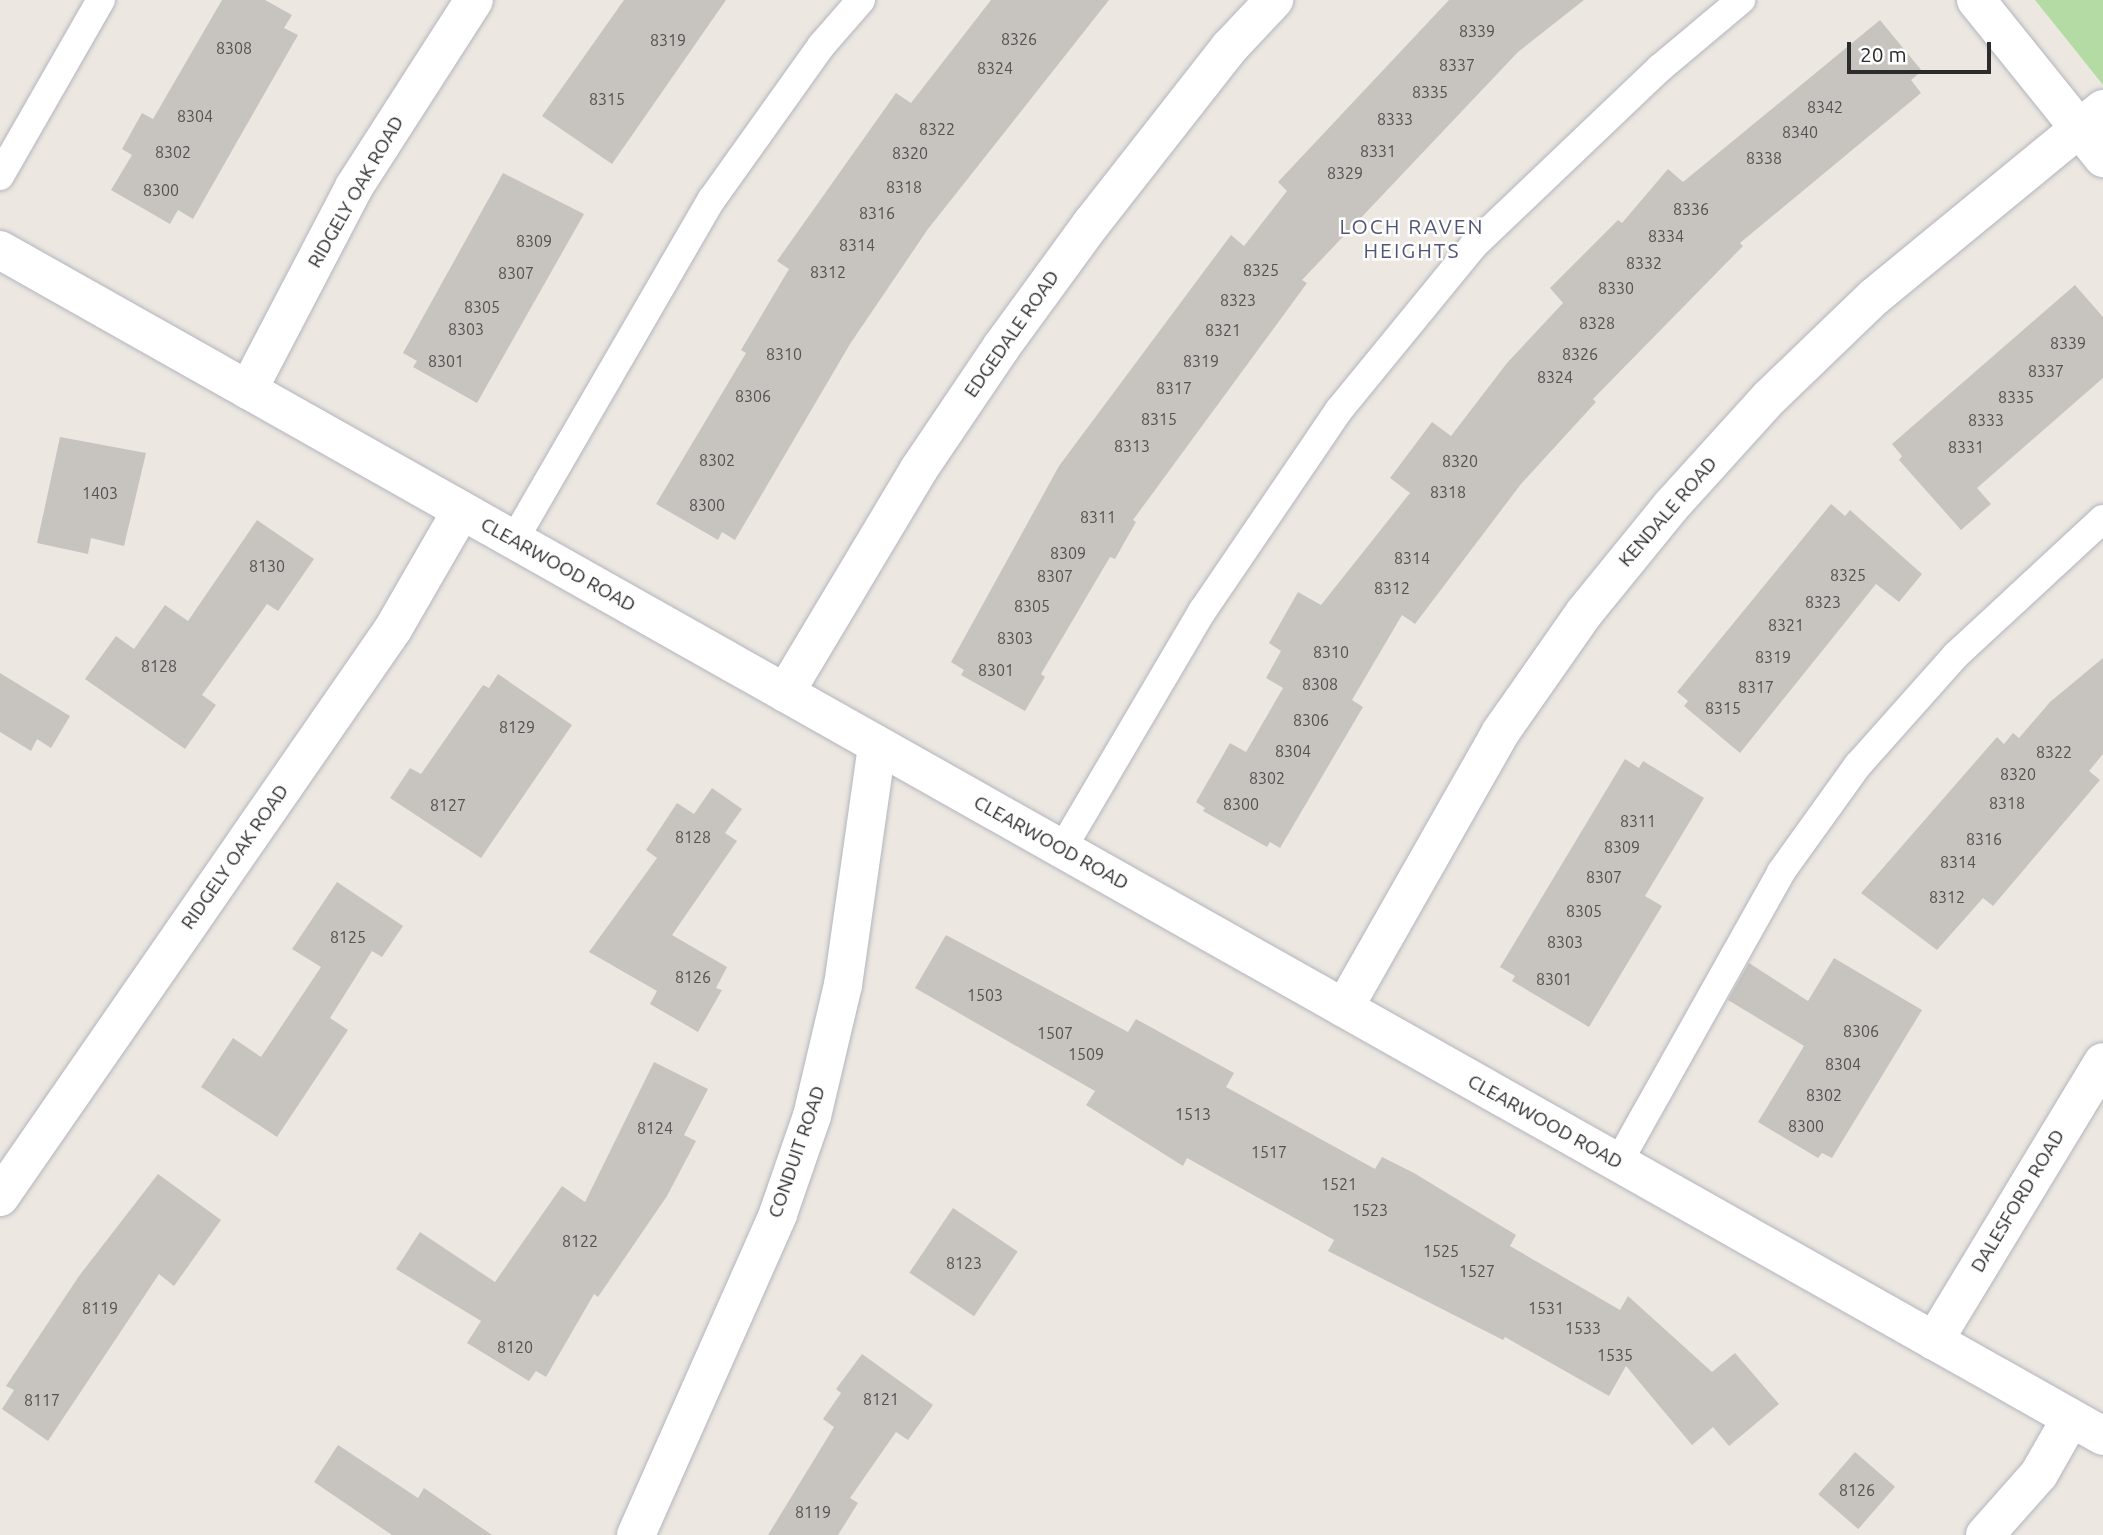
<!DOCTYPE html>
<style>
body{margin:0}
#map{position:relative;width:2103px;height:1535px;overflow:hidden;background:#ece7e0;font-family:Ubuntu,sans-serif}
div>[style]{position:absolute}
.green>*{inset:0;background:#b3dba3}
.building>*{inset:0;background:#c7c4bf;transform-origin:0 0}
.roads{filter:drop-shadow(0 0 2px #b3b5be) drop-shadow(0 0 2px #b3b5be)}
.lane>*{height:28px;margin:-14px;padding:0 14px;transform-origin:14px;border-radius:14px;background:#fff}
.street>*{height:38px;margin:-19px;padding:0 19px;transform-origin:19px;border-radius:19px;background:#fff}
span{translate:-50% -50%;white-space:nowrap;text-align:center;line-height:1.15;-webkit-text-stroke:5px #fff;paint-order:stroke}
.number-label{font-size:16px;color:#535251}
.number-label span{-webkit-text-stroke-width:0}
.street-label{font-size:19px;color:#2c2c2c}
.neighbourhood-label{font-size:21px;color:#515677;letter-spacing:2px}
.scale{position:absolute;left:1847px;top:42px;width:144px;height:32px;box-sizing:border-box;border:4px solid #2c2c2c;border-top:0;padding-left:9px;font-size:21px;line-height:24px;white-space:nowrap;color:#2c2c2c;-webkit-text-stroke:5px #fff;paint-order:stroke}
</style>
<div id="map">
<div class="green">
<i style="clip-path:polygon(2035px 0,2103px 0,2103px 85px,2072px 46px)"></i>
</div>
<div class="building">
<i style="clip-path:polygon(222px 0,265px 0,292px 15px,284px 28px,298px 35px,193px 219px,178px 210px,170px 224px,111px 190px,132px 155px,122px 149px,142px 113px,153px 119px)"></i>
<i style="clip-path:polygon(624px 0,726px 0,612px 164px,542px 116px)"></i>
<i style="clip-path:polygon(991px 0,1109px 0,928px 229px,850px 344px,735px 540px,722px 532px,718px 540px,656px 504px,746px 353px,741px 350px,789px 269px,777px 261px,896px 93px,911px 103px)"></i>
<i style="clip-path:polygon(1449px 0,1584px 0,1518px 52px,1302px 280px,1307px 283px,1133px 520px,1136px 522px,1115px 559px,1110px 557px,1041px 674px,1045px 677px,1025px 711px,961px 675px,964px 670px,951px 662px,1059px 466px,1231px 235px,1244px 246px,1287px 191px,1278px 182px)"></i>
<i style="clip-path:polygon(1880px 20px,1922px 71px,1911px 80px,1921px 93px,1740px 243px,1743px 246px,1593px 399px,1596px 402px,1521px 484px,1415px 624px,1402px 615px,1352px 700px,1363px 707px,1280px 848px,1270px 842px,1267px 847px,1203px 811px,1205px 808px,1196px 802px,1230px 743px,1246px 752px,1283px 688px,1266px 678px,1281px 651px,1269px 643px,1298px 592px,1321px 605px,1410px 493px,1390px 478px,1432px 422px,1451px 436px,1507px 363px,1563px 303px,1550px 288px,1618px 220px,1622px 223px,1668px 169px,1683px 182px)"></i>
<i style="clip-path:polygon(503px 173px,584px 214px,477px 403px,413px 367px,417px 361px,403px 353px)"></i>
<i style="clip-path:polygon(2075px 285px,2103px 317px,2103px 378px,1977px 488px,1991px 504px,1961px 530px,1899px 460px,1902px 456px,1892px 444px)"></i>
<i style="clip-path:polygon(60px 437px,146px 453px,124px 546px,91px 538px,88px 554px,37px 543px)"></i>
<i style="clip-path:polygon(1831px 504px,1845px 516px,1850px 510px,1922px 574px,1899px 602px,1876px 584px,1740px 753px,1684px 706px,1688px 701px,1677px 692px)"></i>
<i style="clip-path:polygon(257px 520px,314px 559px,278px 611px,267px 604px,202px 695px,216px 705px,185px 749px,85px 679px,116px 636px,134px 649px,165px 605px,188px 621px)"></i>
<i style="clip-path:polygon(2103px 658px,2103px 754px,2089px 771px,2100px 780px,1993px 906px,1983px 898px,1937px 950px,1861px 893px,1997px 737px,2004px 744px,2013px 733px,2019px 738px,2050px 702px)"></i>
<i style="clip-path:polygon(0 673px,70px 716px,51px 748px,37px 739px,31px 751px,0 732px)"></i>
<i style="clip-path:polygon(498px 674px,572px 725px,481px 858px,390px 798px,410px 768px,421px 774px,483px 685px,489px 688px)"></i>
<i style="clip-path:polygon(1625px 759px,1639px 768px,1643px 761px,1704px 798px,1645px 896px,1662px 906px,1589px 1027px,1512px 981px,1515px 976px,1500px 967px)"></i>
<i style="clip-path:polygon(712px 788px,742px 809px,725px 833px,737px 841px,672px 935px,727px 967px,716px 988px,722px 990px,698px 1032px,650px 1004px,657px 991px,589px 952px,657px 858px,646px 850px,677px 803px,694px 814px)"></i>
<i style="clip-path:polygon(337px 882px,403px 926px,382px 957px,372px 951px,330px 1018px,348px 1030px,277px 1137px,201px 1087px,233px 1038px,261px 1057px,321px 967px,292px 949px)"></i>
<i style="clip-path:polygon(946px 935px,1128px 1032px,1136px 1019px,1234px 1073px,1226px 1087px,1375px 1169px,1382px 1157px,1414px 1173px,1516px 1235px,1510px 1246px,1620px 1310px,1628px 1296px,1712px 1372px,1735px 1353px,1779px 1404px,1729px 1446px,1713px 1427px,1692px 1445px,1626px 1366px,1609px 1396px,1505px 1337px,1503px 1340px,1328px 1251px,1334px 1240px,1187px 1158px,1183px 1166px,1086px 1105px,1095px 1091px,915px 988px)"></i>
<i style="clip-path:polygon(1834px 958px,1922px 1010px,1832px 1158px,1822px 1153px,1818px 1158px,1758px 1122px,1804px 1046px,1728px 1000px,1749px 963px,1808px 1001px)"></i>
<i style="clip-path:polygon(654px 1062px,708px 1089px,684px 1135px,696px 1141px,667px 1196px,598px 1297px,594px 1294px,546px 1377px,536px 1371px,529px 1381px,467px 1343px,481px 1321px,396px 1269px,420px 1232px,495px 1282px,562px 1186px,585px 1202px)"></i>
<i style="clip-path:polygon(158px 1174px,221px 1220px,174px 1286px,159px 1274px,48px 1441px,2px 1409px,14px 1390px,6px 1386px,79px 1276px)"></i>
<i style="left:953px;top:1208px;width:78px;height:78px;rotate:34deg"></i>
<i style="clip-path:polygon(862px 1354px,933px 1405px,908px 1440px,896px 1432px,850px 1498px,858px 1503px,838px 1535px,768px 1535px,834px 1427px,823px 1419px,841px 1393px,836px 1389px)"></i>
<i style="clip-path:polygon(338px 1445px,418px 1498px,424px 1488px,492px 1535px,392px 1535px,314px 1482px)"></i>
<i style="left:1855px;top:1452px;width:53px;height:56px;rotate:41deg"></i>
</div>
<div class="roads">
<div class="lane">
<i style="left:0;top:176px;width:203px;rotate:-60.2deg"></i>
<i style="left:514px;top:540px;width:394px;rotate:-59.9deg"></i>
<i style="left:712px;top:199px;width:188px;rotate:-54.5deg"></i>
<i style="left:821px;top:46px;width:61px;rotate:-49deg"></i>
<i style="left:1062px;top:849px;width:277px;rotate:-59.5deg"></i>
<i style="left:1203px;top:610px;width:242px;rotate:-55.8deg"></i>
<i style="left:1339px;top:410px;width:212px;rotate:-50.7deg"></i>
<i style="left:1473px;top:246px;width:258px;rotate:-43.6deg"></i>
<i style="left:1660px;top:68px;width:106px;rotate:-40deg"></i>
<i style="left:1618px;top:1163px;width:334px;rotate:-60.7deg"></i>
<i style="left:1781px;top:872px;width:132px;rotate:-54.3deg"></i>
<i style="left:1858px;top:765px;width:147px;rotate:-48.3deg"></i>
<i style="left:1956px;top:655px;width:200px;rotate:-42.8deg"></i>
</div>
<div class="street">
<i style="left:1976px;top:0;width:203px;rotate:51.2deg"></i>
<i style="left:0;top:250px;width:2414px;rotate:29.42deg"></i>
<i style="left:248px;top:390px;width:229px;rotate:-62.4deg"></i>
<i style="left:354px;top:187px;width:222px;rotate:-57.3deg"></i>
<i style="left:785px;top:693px;width:261px;rotate:-59.1deg"></i>
<i style="left:919px;top:469px;width:148px;rotate:-56deg"></i>
<i style="left:1002px;top:346px;width:151px;rotate:-53.9deg"></i>
<i style="left:1091px;top:224px;width:224px;rotate:-51.9deg"></i>
<i style="left:1229px;top:48px;width:66px;rotate:-46.8deg"></i>
<i style="left:1344px;top:1008px;width:316px;rotate:-60.4deg"></i>
<i style="left:1500px;top:733px;width:146px;rotate:-55deg"></i>
<i style="left:1584px;top:613px;width:138px;rotate:-50.9deg"></i>
<i style="left:1671px;top:506px;width:147px;rotate:-47.8deg"></i>
<i style="left:1770px;top:397px;width:144px;rotate:-43.9deg"></i>
<i style="left:1874px;top:297px;width:296px;rotate:-39.4deg"></i>
<i style="left:0;top:1197px;width:691px;rotate:-55.32deg"></i>
<i style="left:393px;top:629px;width:136px;rotate:-60deg"></i>
<i style="left:1934px;top:1341px;width:326px;rotate:-58.8deg"></i>
<i style="left:636px;top:1535px;width:351px;rotate:-66.1deg"></i>
<i style="left:778px;top:1214px;width:104px;rotate:-70.9deg"></i>
<i style="left:812px;top:1116px;width:135px;rotate:-76.7deg"></i>
<i style="left:843px;top:985px;width:242px;rotate:-81.9deg"></i>
<i style="left:1985px;top:1535px;width:81px;rotate:-48.5deg"></i>
<i style="left:2039px;top:1474px;width:64px;rotate:-60.3deg"></i>
</div>
</div>
<div class="number-label">
<span style="left:1477px;top:31px">8339</span>
<span style="left:1019px;top:39px">8326</span>
<span style="left:668px;top:40px">8319</span>
<span style="left:234px;top:48px">8308</span>
<span style="left:1457px;top:65px">8337</span>
<span style="left:995px;top:68px">8324</span>
<span style="left:1430px;top:92px">8335</span>
<span style="left:607px;top:99px">8315</span>
<span style="left:1825px;top:107px">8342</span>
<span style="left:195px;top:116px">8304</span>
<span style="left:1395px;top:119px">8333</span>
<span style="left:937px;top:129px">8322</span>
<span style="left:1800px;top:132px">8340</span>
<span style="left:1378px;top:151px">8331</span>
<span style="left:173px;top:152px">8302</span>
<span style="left:910px;top:153px">8320</span>
<span style="left:1764px;top:158px">8338</span>
<span style="left:1345px;top:173px">8329</span>
<span style="left:904px;top:187px">8318</span>
<span style="left:161px;top:190px">8300</span>
<span style="left:1691px;top:209px">8336</span>
<span style="left:877px;top:213px">8316</span>
<span style="left:1666px;top:236px">8334</span>
<span style="left:534px;top:241px">8309</span>
<span style="left:857px;top:245px">8314</span>
<span style="left:1644px;top:263px">8332</span>
<span style="left:1261px;top:270px">8325</span>
<span style="left:828px;top:272px">8312</span>
<span style="left:516px;top:273px">8307</span>
<span style="left:1616px;top:288px">8330</span>
<span style="left:1238px;top:300px">8323</span>
<span style="left:482px;top:307px">8305</span>
<span style="left:1597px;top:323px">8328</span>
<span style="left:466px;top:329px">8303</span>
<span style="left:1223px;top:330px">8321</span>
<span style="left:2068px;top:343px">8339</span>
<span style="left:784px;top:354px">8310</span>
<span style="left:1580px;top:354px">8326</span>
<span style="left:446px;top:361px">8301</span>
<span style="left:1201px;top:361px">8319</span>
<span style="left:2046px;top:371px">8337</span>
<span style="left:1555px;top:377px">8324</span>
<span style="left:1174px;top:388px">8317</span>
<span style="left:753px;top:396px">8306</span>
<span style="left:2016px;top:397px">8335</span>
<span style="left:1159px;top:419px">8315</span>
<span style="left:1986px;top:420px">8333</span>
<span style="left:1132px;top:446px">8313</span>
<span style="left:1966px;top:447px">8331</span>
<span style="left:717px;top:460px">8302</span>
<span style="left:1460px;top:461px">8320</span>
<span style="left:1448px;top:492px">8318</span>
<span style="left:100px;top:493px">1403</span>
<span style="left:707px;top:505px">8300</span>
<span style="left:1098px;top:517px">8311</span>
<span style="left:1068px;top:553px">8309</span>
<span style="left:1412px;top:558px">8314</span>
<span style="left:267px;top:566px">8130</span>
<span style="left:1848px;top:575px">8325</span>
<span style="left:1055px;top:576px">8307</span>
<span style="left:1392px;top:588px">8312</span>
<span style="left:1823px;top:602px">8323</span>
<span style="left:1032px;top:606px">8305</span>
<span style="left:1786px;top:625px">8321</span>
<span style="left:1015px;top:638px">8303</span>
<span style="left:1331px;top:652px">8310</span>
<span style="left:1773px;top:657px">8319</span>
<span style="left:159px;top:666px">8128</span>
<span style="left:996px;top:670px">8301</span>
<span style="left:1320px;top:684px">8308</span>
<span style="left:1756px;top:687px">8317</span>
<span style="left:1723px;top:708px">8315</span>
<span style="left:1311px;top:720px">8306</span>
<span style="left:517px;top:727px">8129</span>
<span style="left:1293px;top:751px">8304</span>
<span style="left:2054px;top:752px">8322</span>
<span style="left:2018px;top:774px">8320</span>
<span style="left:1267px;top:778px">8302</span>
<span style="left:2007px;top:803px">8318</span>
<span style="left:1241px;top:804px">8300</span>
<span style="left:448px;top:805px">8127</span>
<span style="left:1638px;top:821px">8311</span>
<span style="left:693px;top:837px">8128</span>
<span style="left:1984px;top:839px">8316</span>
<span style="left:1622px;top:847px">8309</span>
<span style="left:1958px;top:862px">8314</span>
<span style="left:1604px;top:877px">8307</span>
<span style="left:1947px;top:897px">8312</span>
<span style="left:1584px;top:911px">8305</span>
<span style="left:348px;top:937px">8125</span>
<span style="left:1565px;top:942px">8303</span>
<span style="left:693px;top:977px">8126</span>
<span style="left:1554px;top:979px">8301</span>
<span style="left:985px;top:995px">1503</span>
<span style="left:1861px;top:1031px">8306</span>
<span style="left:1055px;top:1033px">1507</span>
<span style="left:1086px;top:1054px">1509</span>
<span style="left:1843px;top:1064px">8304</span>
<span style="left:1824px;top:1095px">8302</span>
<span style="left:1193px;top:1114px">1513</span>
<span style="left:1806px;top:1126px">8300</span>
<span style="left:655px;top:1128px">8124</span>
<span style="left:1269px;top:1152px">1517</span>
<span style="left:1339px;top:1184px">1521</span>
<span style="left:1370px;top:1210px">1523</span>
<span style="left:580px;top:1241px">8122</span>
<span style="left:1441px;top:1251px">1525</span>
<span style="left:964px;top:1263px">8123</span>
<span style="left:1477px;top:1271px">1527</span>
<span style="left:100px;top:1308px">8119</span>
<span style="left:1546px;top:1308px">1531</span>
<span style="left:1583px;top:1328px">1533</span>
<span style="left:515px;top:1347px">8120</span>
<span style="left:1615px;top:1355px">1535</span>
<span style="left:881px;top:1399px">8121</span>
<span style="left:42px;top:1400px">8117</span>
<span style="left:1857px;top:1490px">8126</span>
<span style="left:813px;top:1512px">8119</span>
</div>
<div class="street-label">
<span style="left:356px;top:192px;rotate:-60deg">RIDGELY OAK ROAD</span>
<span style="left:1012px;top:334px;rotate:-55deg">EDGEDALE ROAD</span>
<span style="left:1668px;top:512px;rotate:-49deg">KENDALE ROAD</span>
<span style="left:558px;top:565px;rotate:29deg">CLEARWOOD ROAD</span>
<span style="left:1051px;top:843px;rotate:29deg">CLEARWOOD ROAD</span>
<span style="left:235px;top:857px;rotate:-55deg">RIDGELY OAK ROAD</span>
<span style="left:1545px;top:1122px;rotate:29deg">CLEARWOOD ROAD</span>
<span style="left:797px;top:1152px;rotate:-71deg">CONDUIT ROAD</span>
<span style="left:2018px;top:1201px;rotate:-59deg">DALESFORD ROAD</span>
</div>
<div class="neighbourhood-label">
<span style="left:1412px;top:238px">LOCH RAVEN<br>HEIGHTS</span>
</div>
<div class="scale">20 m</div>
</div>
